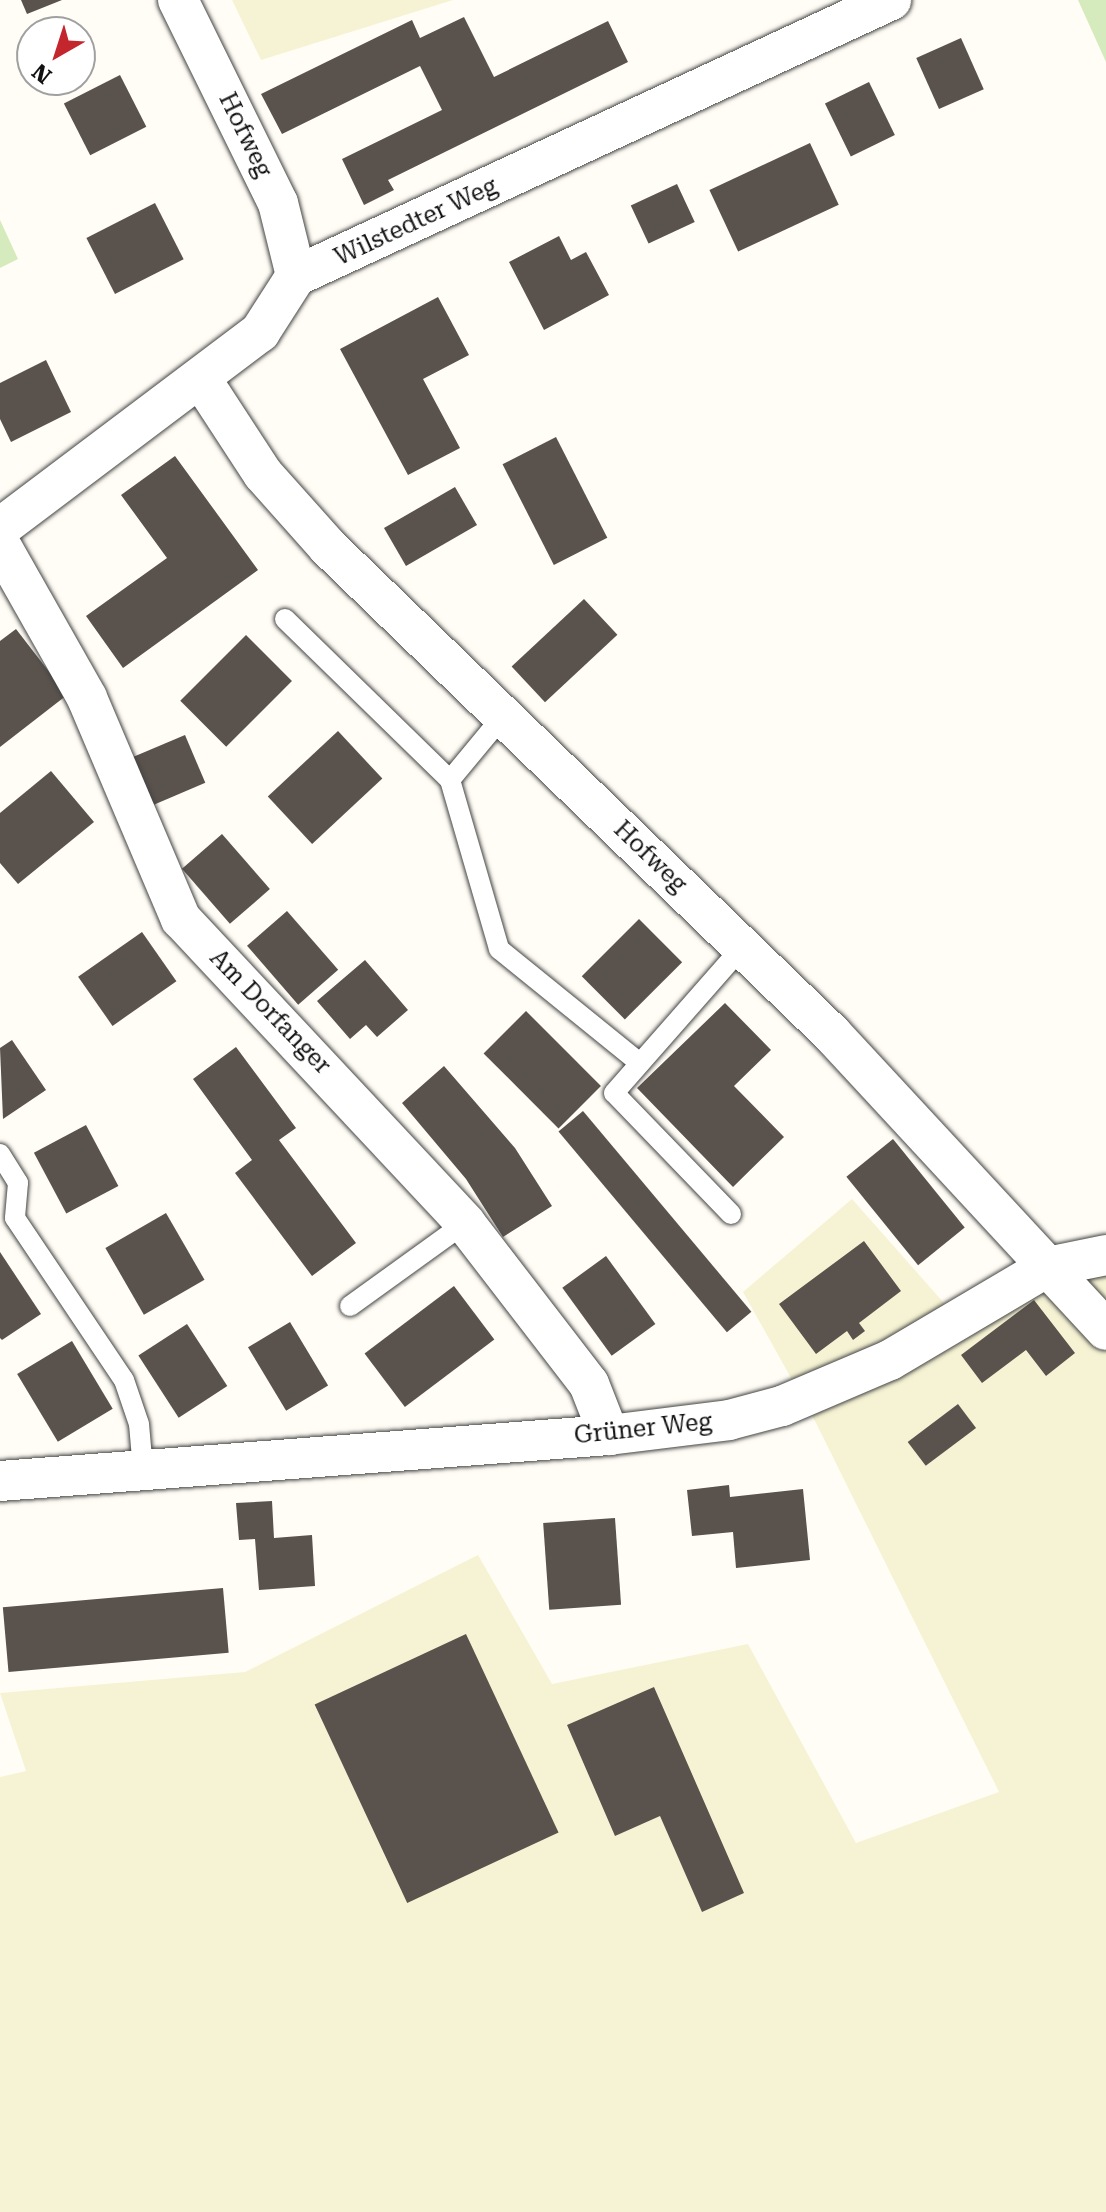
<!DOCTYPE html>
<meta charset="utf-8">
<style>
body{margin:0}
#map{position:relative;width:1106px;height:2212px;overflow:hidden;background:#fffdf5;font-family:"Roboto Serif",serif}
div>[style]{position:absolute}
.farmland>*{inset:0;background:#f6f3d4}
.green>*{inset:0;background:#d5ebbd}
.building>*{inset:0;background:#5a524d;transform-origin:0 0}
.roads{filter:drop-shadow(0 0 2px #444) drop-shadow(0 0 2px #444)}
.service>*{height:20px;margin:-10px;padding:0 10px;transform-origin:10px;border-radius:10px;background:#fff}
.minor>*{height:40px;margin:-20px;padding:0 20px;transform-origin:20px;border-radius:20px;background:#fff}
span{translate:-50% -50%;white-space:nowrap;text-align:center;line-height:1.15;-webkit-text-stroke:8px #fff;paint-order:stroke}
.street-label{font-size:24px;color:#111}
.north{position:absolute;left:16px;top:16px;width:80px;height:80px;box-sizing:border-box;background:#fff;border:2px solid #a0a0a0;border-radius:50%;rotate:219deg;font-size:22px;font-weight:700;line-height:32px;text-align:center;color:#111}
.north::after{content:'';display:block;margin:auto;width:28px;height:36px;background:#c4262e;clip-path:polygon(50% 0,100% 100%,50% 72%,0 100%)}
</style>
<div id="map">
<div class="farmland">
<i style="clip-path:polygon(232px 0,453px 0,261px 60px)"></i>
<i style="clip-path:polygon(852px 1199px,967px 1329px,1046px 1284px,1106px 1270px,1106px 2212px,0 2212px,0 1777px,26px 1771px,0 1693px,245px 1672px,478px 1555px,552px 1684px,748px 1644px,856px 1843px,999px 1792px,815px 1421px,743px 1292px)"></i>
</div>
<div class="green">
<i style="clip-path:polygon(1078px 0,1106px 0,1106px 62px)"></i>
<i style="clip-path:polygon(0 220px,18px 259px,0 268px)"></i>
</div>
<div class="building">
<i style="clip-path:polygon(21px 0,62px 0,27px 14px)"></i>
<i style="clip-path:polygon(464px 17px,494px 77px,608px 21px,628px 62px,388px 180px,394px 190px,364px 205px,342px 159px,442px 110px,420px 66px,282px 134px,261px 94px,412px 20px,420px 38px)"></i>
<i style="left:961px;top:38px;width:56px;height:49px;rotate:66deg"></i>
<i style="left:120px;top:75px;width:58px;height:63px;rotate:63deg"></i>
<i style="left:869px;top:82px;width:59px;height:49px;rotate:64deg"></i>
<i style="left:810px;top:143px;width:68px;height:111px;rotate:65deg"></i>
<i style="left:677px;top:184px;width:42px;height:51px;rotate:65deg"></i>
<i style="left:155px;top:203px;width:63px;height:77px;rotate:63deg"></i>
<i style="clip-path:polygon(559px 236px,571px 260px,586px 252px,609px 295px,544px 330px,509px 262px)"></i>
<i style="clip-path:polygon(438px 297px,469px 355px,423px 379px,460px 448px,408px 475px,340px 349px)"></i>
<i style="clip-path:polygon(46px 360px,71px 412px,11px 442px,0 419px,0 383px)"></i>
<i style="left:556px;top:437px;width:113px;height:60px;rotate:63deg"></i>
<i style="clip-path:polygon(175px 456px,258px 570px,123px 668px,86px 616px,167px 558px,121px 495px)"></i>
<i style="left:455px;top:487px;width:44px;height:82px;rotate:60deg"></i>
<i style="left:584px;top:599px;width:49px;height:99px;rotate:47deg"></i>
<i style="clip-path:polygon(16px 629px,67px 695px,0 747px,0 641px)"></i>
<i style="left:246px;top:635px;width:65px;height:93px;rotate:45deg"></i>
<i style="left:338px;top:731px;width:65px;height:96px;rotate:47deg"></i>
<i style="left:185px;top:735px;width:52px;height:61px;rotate:67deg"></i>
<i style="clip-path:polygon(51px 771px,94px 822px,18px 884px,0 863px,0 813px)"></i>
<i style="left:222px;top:834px;width:73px;height:53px;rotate:49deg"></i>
<i style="left:287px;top:911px;width:78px;height:53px;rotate:49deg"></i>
<i style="left:639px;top:919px;width:61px;height:81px;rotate:45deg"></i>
<i style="left:142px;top:932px;width:60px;height:78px;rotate:55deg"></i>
<i style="clip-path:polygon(365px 960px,408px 1010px,377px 1037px,366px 1025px,350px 1039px,317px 1001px)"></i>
<i style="clip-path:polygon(725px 1003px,771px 1050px,734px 1086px,784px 1137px,733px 1187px,637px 1088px)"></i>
<i style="left:526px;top:1011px;width:106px;height:60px;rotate:45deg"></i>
<i style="clip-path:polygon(12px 1040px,46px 1090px,3px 1119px,0 1048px)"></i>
<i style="clip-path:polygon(236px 1047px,296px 1128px,279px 1140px,356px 1243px,312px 1276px,235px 1173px,252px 1160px,193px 1079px)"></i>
<i style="clip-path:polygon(444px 1066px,515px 1148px,552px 1206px,503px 1237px,466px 1179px,402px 1103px)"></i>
<i style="left:583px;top:1111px;width:262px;height:32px;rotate:50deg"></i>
<i style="left:86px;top:1125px;width:69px;height:59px;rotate:62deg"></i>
<i style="left:893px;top:1139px;width:114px;height:60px;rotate:51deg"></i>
<i style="left:166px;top:1213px;width:77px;height:70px;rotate:60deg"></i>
<i style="clip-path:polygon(864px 1241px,901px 1291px,859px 1323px,865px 1331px,853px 1340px,847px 1331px,816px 1354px,779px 1304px)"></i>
<i style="clip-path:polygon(0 1252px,41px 1314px,2px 1340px,0 1338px)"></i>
<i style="left:606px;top:1256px;width:84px;height:54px;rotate:54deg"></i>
<i style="left:454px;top:1286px;width:67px;height:112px;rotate:53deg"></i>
<i style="clip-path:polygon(1034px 1300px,1075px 1353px,1046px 1376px,1026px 1350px,982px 1383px,961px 1355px)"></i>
<i style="left:290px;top:1322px;width:74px;height:49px;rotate:59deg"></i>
<i style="left:187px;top:1324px;width:74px;height:58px;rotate:57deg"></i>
<i style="left:72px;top:1341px;width:79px;height:64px;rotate:59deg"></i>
<i style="left:958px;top:1404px;width:30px;height:63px;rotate:53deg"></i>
<i style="clip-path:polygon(729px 1485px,730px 1497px,803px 1489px,810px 1560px,736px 1568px,733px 1532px,692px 1536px,687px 1490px)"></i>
<i style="clip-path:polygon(272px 1501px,274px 1538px,312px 1535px,315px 1586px,259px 1590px,255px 1539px,239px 1540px,236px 1503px)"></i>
<i style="left:615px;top:1518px;width:87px;height:72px;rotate:86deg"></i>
<i style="left:223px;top:1588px;width:65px;height:221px;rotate:85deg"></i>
<i style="left:466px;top:1634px;width:219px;height:167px;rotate:65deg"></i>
<i style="clip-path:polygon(654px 1687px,744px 1893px,702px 1912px,660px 1816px,615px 1836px,567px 1725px)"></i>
</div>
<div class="roads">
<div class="service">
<i style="left:285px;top:619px;width:231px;rotate:44.3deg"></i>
<i style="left:450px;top:780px;width:83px;rotate:-50.4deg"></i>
<i style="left:450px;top:780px;width:176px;rotate:73.8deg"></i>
<i style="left:499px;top:949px;width:181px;rotate:39deg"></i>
<i style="left:0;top:1154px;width:34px;rotate:58deg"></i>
<i style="left:18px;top:1183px;width:35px;rotate:95deg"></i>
<i style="left:15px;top:1218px;width:195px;rotate:56.1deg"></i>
<i style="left:124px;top:1380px;width:46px;rotate:71.2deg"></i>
<i style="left:139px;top:1424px;width:46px;rotate:85deg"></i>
<i style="left:731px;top:1214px;width:168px;rotate:-134deg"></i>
<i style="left:614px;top:1093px;width:196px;rotate:-48.7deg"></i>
<i style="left:350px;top:1306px;width:142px;rotate:-35.8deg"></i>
</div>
<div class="minor">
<i style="left:178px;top:0;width:226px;rotate:63.8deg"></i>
<i style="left:278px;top:203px;width:75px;rotate:76.1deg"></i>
<i style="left:201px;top:379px;width:113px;rotate:56.9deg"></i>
<i style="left:263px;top:474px;width:98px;rotate:48.3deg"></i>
<i style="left:328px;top:547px;width:701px;rotate:44.02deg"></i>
<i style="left:832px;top:1034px;width:403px;rotate:47.2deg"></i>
<i style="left:0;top:528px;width:326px;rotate:-37deg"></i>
<i style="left:260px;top:332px;width:67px;rotate:-57.3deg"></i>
<i style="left:296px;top:276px;width:656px;rotate:-24.88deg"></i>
<i style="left:0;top:544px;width:177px;rotate:60.5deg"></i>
<i style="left:87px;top:698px;width:240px;rotate:67deg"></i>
<i style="left:181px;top:919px;width:416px;rotate:46.9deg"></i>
<i style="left:465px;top:1223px;width:203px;rotate:52.4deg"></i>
<i style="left:589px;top:1384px;width:55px;rotate:68.6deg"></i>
<i style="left:0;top:1481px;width:611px;rotate:-4.32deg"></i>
<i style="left:609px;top:1435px;width:121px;rotate:-7.1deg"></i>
<i style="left:729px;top:1420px;width:55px;rotate:-14.8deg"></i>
<i style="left:782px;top:1406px;width:117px;rotate:-23.1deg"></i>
<i style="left:890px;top:1360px;width:182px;rotate:-30.6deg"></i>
<i style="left:1047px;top:1267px;width:60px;rotate:-11.5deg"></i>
</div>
</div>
<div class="street-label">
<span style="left:245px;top:135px;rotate:64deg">Hofweg</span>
<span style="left:416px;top:222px;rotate:-25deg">Wilstedter Weg</span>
<span style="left:650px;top:857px;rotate:44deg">Hofweg</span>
<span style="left:270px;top:1012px;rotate:46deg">Am Dorfanger</span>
<span style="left:643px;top:1429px;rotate:-6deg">Grüner Weg</span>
</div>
<div class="north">N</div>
</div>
